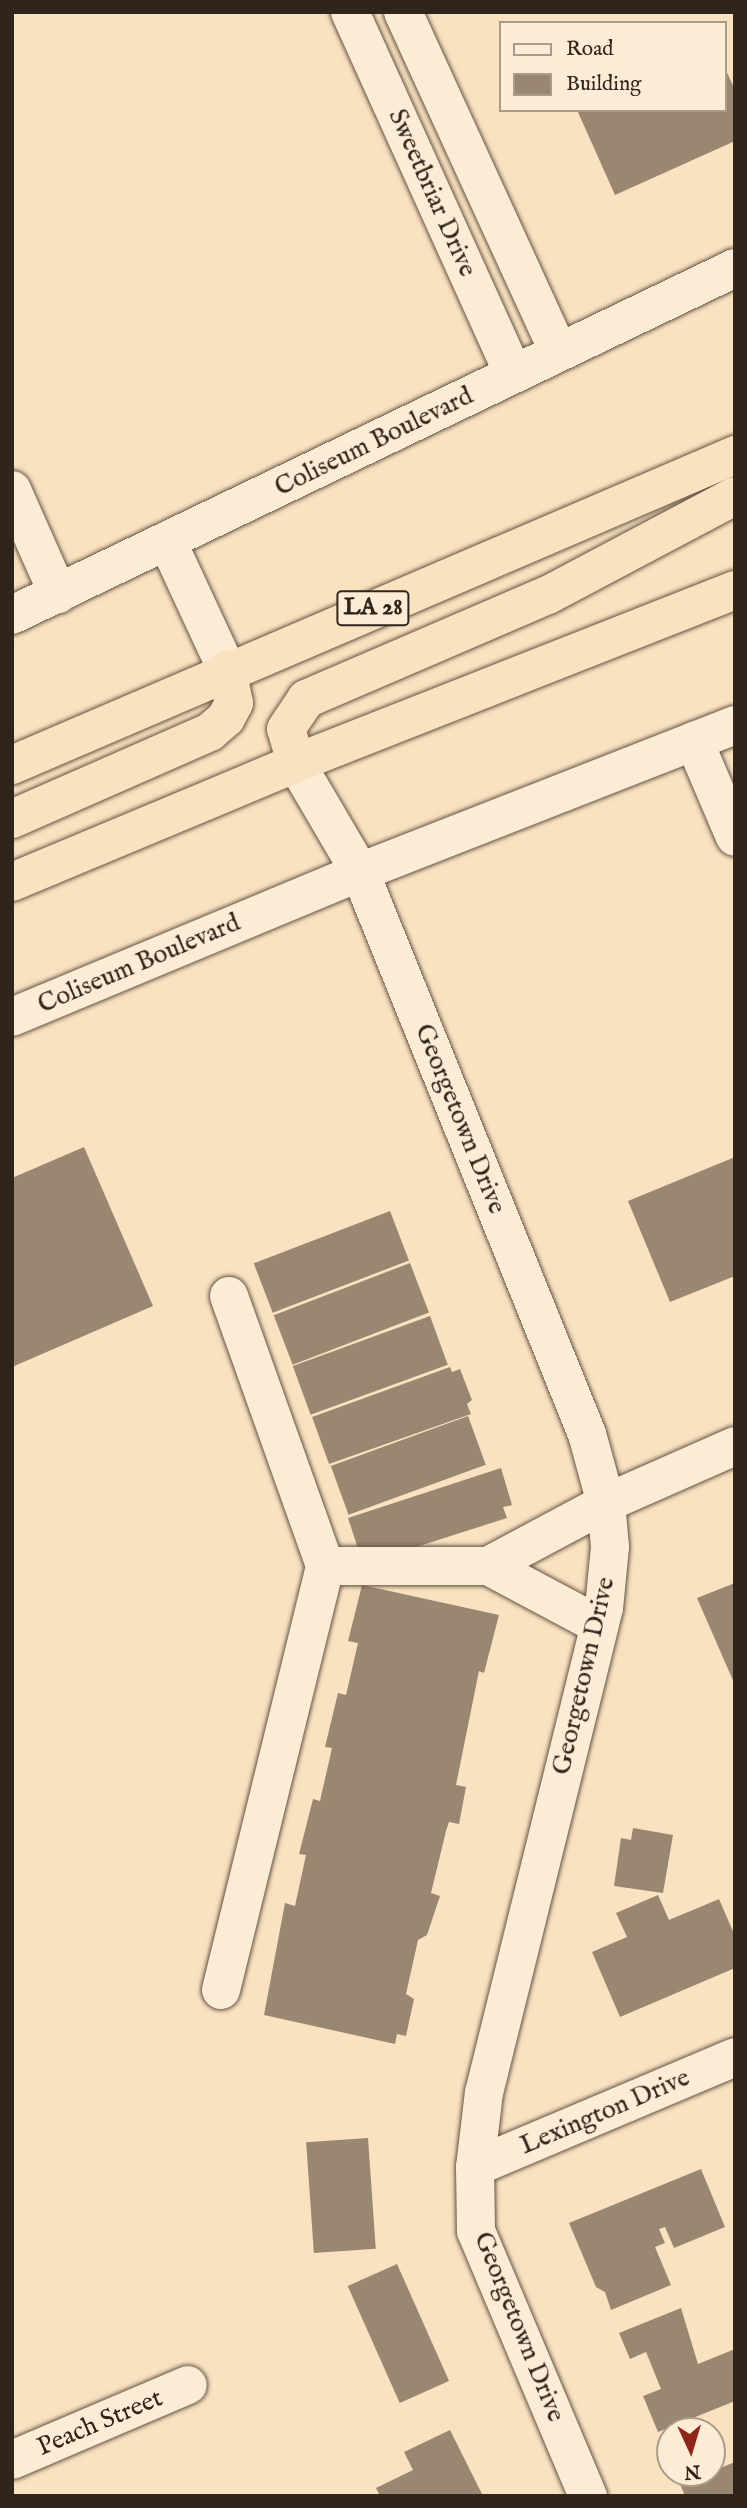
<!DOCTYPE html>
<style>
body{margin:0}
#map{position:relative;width:747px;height:2508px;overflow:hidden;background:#fae2c0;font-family:"IM FELL English",serif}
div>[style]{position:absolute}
.building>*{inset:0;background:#998771;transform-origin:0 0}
.roads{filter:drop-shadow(0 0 2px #625444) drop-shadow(0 0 2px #625444)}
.minor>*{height:38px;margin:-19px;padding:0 19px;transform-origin:19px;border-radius:19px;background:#fcecd6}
.highway>*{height:38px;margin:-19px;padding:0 19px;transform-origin:19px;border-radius:19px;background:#fae2c0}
span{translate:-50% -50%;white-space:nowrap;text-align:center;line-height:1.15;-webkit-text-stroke:5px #fcecd6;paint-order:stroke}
.shield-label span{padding:2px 5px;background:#fcecd6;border:2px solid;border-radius:5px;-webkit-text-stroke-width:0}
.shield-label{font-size:24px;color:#30251b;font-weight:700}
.street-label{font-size:26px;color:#30251b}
.frame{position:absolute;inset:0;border:14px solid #30251b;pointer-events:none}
.legend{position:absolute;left:499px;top:21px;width:228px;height:91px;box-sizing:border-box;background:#fcecd6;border:2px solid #aa9c8b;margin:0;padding:9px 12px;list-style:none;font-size:21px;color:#30251b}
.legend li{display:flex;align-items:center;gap:14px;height:35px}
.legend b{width:35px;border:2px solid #aa9c8b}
.north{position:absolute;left:656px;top:2417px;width:70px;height:70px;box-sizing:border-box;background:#fcecd6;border:2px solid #aa9c8b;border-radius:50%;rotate:176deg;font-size:19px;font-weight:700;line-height:28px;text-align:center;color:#30251b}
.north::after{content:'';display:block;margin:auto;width:24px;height:32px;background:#8f2418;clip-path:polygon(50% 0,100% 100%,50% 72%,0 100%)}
</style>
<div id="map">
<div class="building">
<i style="clip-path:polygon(724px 66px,735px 90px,735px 141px,615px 195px,577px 110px,724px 110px)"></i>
<i style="clip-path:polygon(84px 1147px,153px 1306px,12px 1367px,12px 1178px)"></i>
<i style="clip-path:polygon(735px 1157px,735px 1276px,670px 1302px,628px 1201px)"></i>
<i style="left:390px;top:1211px;width:53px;height:146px;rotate:69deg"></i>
<i style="left:410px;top:1263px;width:53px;height:146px;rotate:69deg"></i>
<i style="left:430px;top:1316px;width:52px;height:146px;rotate:70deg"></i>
<i style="clip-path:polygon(450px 1367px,452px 1372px,460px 1369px,472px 1400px,467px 1404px,471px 1414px,329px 1464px,312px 1417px)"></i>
<i style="left:468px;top:1416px;width:52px;height:146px;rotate:70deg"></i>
<i style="clip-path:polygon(501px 1468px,512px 1505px,503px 1507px,507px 1518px,363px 1564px,348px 1518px)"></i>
<i style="clip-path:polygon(735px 1583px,735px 1685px,697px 1598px)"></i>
<i style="clip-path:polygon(362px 1585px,499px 1615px,484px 1673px,479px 1671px,456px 1785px,466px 1787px,459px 1824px,449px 1822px,446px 1831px,431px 1893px,440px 1896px,427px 1935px,418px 1940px,406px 1994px,414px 1999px,406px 2036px,397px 2034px,395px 2044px,264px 2015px,285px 1903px,295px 1906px,306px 1855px,299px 1854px,313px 1799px,320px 1801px,332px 1748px,325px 1747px,338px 1693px,346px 1695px,358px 1643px,348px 1641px)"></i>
<i style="clip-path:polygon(633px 1828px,673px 1835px,663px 1893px,614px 1886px,621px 1838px,631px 1840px)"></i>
<i style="clip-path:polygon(658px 1895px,669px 1920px,719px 1899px,735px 1936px,735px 1968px,620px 2017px,592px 1952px,627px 1937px,616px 1913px)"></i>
<i style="left:368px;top:2138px;width:111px;height:62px;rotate:86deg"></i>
<i style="clip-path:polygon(701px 2169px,725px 2227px,674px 2248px,665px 2227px,659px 2229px,665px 2243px,655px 2247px,671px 2285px,611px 2310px,605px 2292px,596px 2287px,569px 2223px)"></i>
<i style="left:397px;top:2264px;width:128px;height:54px;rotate:66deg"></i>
<i style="clip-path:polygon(681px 2308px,698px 2364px,735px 2349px,735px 2401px,658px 2432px,643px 2396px,661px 2389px,646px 2352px,630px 2359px,619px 2333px)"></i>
<i style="clip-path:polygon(450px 2430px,483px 2496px,380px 2496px,376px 2488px,413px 2470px,404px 2452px)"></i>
<i style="clip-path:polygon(735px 2462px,735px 2496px,685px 2496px,680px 2484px)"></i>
</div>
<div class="roads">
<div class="minor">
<i style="left:350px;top:12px;width:396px;rotate:65.7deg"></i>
<i style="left:403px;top:12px;width:374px;rotate:65.4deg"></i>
<i style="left:12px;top:490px;width:114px;rotate:66.1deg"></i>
<i style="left:168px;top:543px;width:140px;rotate:65.1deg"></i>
<i style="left:12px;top:615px;width:802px;rotate:-25.64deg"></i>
<i style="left:694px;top:741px;width:104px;rotate:66.9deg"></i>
<i style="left:296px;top:763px;width:126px;rotate:59.6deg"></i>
<i style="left:360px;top:872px;width:606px;rotate:68.01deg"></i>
<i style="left:587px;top:1434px;width:72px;rotate:74.6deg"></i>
<i style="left:606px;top:1503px;width:44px;rotate:84.8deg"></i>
<i style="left:610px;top:1547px;width:61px;rotate:95.6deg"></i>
<i style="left:604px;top:1608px;width:499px;rotate:103.9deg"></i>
<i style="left:484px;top:2092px;width:76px;rotate:96.8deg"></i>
<i style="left:475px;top:2167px;width:64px;rotate:89.1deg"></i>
<i style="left:476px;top:2231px;width:288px;rotate:67.1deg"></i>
<i style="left:12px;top:1017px;width:377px;rotate:-22.6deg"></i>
<i style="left:360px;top:872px;width:403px;rotate:-21.4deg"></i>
<i style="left:229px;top:1296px;width:287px;rotate:70.4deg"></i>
<i style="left:599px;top:1625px;width:126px;rotate:-152deg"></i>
<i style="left:488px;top:1566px;width:134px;rotate:-28.1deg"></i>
<i style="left:606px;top:1503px;width:141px;rotate:-23.8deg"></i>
<i style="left:221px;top:1990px;width:437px;rotate:-76.2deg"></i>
<i style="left:325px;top:1566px;width:163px"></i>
<i style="left:475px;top:2167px;width:282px;rotate:-22.9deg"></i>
<i style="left:12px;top:2460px;width:191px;rotate:-23.1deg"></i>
</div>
<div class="highway">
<i style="left:296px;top:763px;width:35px;rotate:-106deg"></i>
<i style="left:286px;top:729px;width:36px;rotate:-56deg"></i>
<i style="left:306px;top:699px;width:263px;rotate:-23.3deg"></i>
<i style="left:548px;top:595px;width:212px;rotate:-27.9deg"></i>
<i style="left:12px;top:765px;width:787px;rotate:-23.21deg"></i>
<i style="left:12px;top:819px;width:216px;rotate:-23.7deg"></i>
<i style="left:210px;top:732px;width:21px;rotate:-41deg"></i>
<i style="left:226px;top:718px;width:17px;rotate:-62deg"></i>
<i style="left:234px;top:703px;width:34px;rotate:-102deg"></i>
<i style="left:12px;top:882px;width:308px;rotate:-22.7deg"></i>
<i style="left:296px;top:763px;width:472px;rotate:-21.5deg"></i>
</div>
</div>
<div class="shield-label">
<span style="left:373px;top:608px">LA 28</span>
</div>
<div class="street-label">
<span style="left:432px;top:193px;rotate:66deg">Sweetbriar Drive</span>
<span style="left:374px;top:442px;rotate:-26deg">Coliseum Boulevard</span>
<span style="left:139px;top:964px;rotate:-23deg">Coliseum Boulevard</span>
<span style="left:460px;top:1119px;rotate:68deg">Georgetown Drive</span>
<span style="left:584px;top:1676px;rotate:-77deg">Georgetown Drive</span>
<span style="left:605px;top:2112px;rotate:-23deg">Lexington Drive</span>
<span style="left:519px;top:2327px;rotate:68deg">Georgetown Drive</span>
<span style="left:100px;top:2423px;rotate:-23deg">Peach Street</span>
</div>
<div class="frame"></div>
<ul class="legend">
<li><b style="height:9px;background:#fcecd6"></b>Road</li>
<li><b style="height:19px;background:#998771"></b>Building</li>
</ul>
<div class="north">N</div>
</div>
